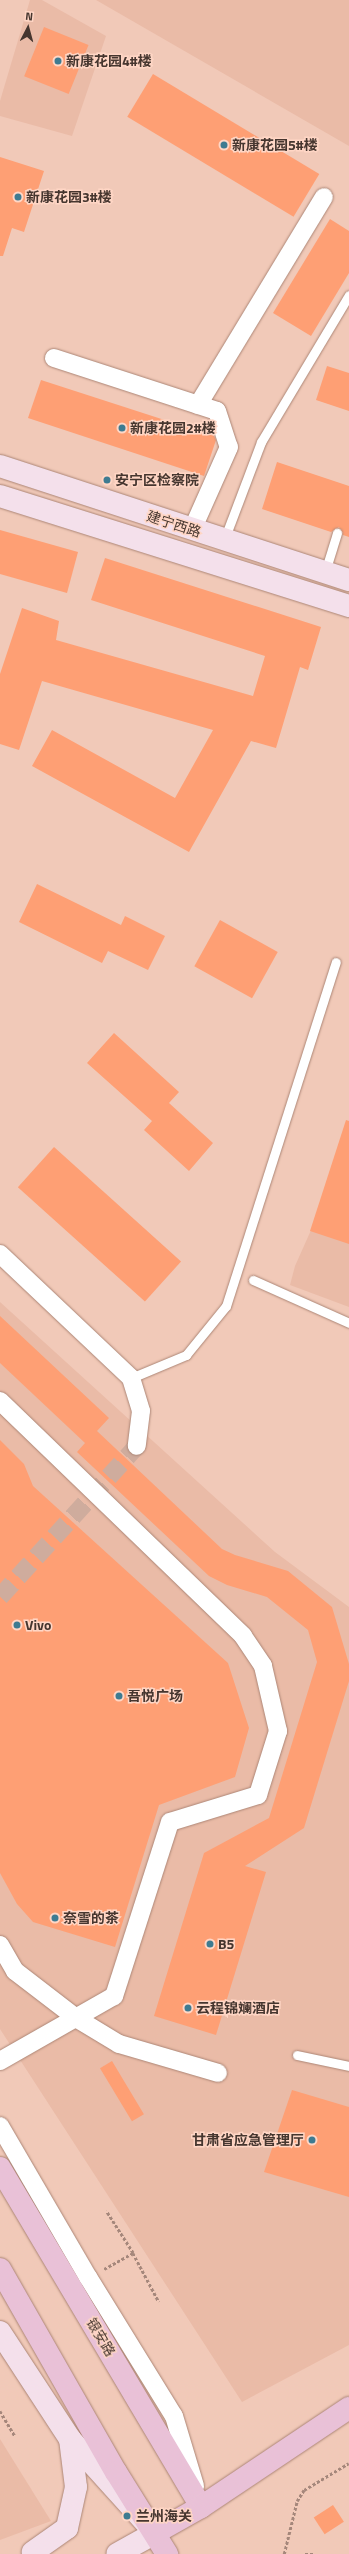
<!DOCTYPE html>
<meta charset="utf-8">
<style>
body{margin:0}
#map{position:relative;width:349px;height:2554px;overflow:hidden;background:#f1c9b8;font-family:"Titillium Web","Noto Sans SC",sans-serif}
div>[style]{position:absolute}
.built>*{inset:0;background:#eabba7}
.building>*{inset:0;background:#fe9f74;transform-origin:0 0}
.street-tunnel>*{height:18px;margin-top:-9px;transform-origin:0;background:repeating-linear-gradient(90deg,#cfac9d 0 18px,transparent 0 27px)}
.path>*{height:2.5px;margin-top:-1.25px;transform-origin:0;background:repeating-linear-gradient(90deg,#a5877b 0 3px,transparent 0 5px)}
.roads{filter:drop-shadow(0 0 1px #ac8676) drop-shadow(0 0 1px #ac8676)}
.lane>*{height:9px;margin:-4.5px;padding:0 4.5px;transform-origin:4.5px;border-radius:4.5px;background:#fff}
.street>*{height:18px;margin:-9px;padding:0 9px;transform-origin:9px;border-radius:9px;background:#fff}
.secondary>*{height:22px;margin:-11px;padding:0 11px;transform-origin:11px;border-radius:11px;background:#f4e0eb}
.primary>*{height:22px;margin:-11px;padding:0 11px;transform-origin:11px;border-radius:11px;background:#e9c1d7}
.dots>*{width:11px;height:11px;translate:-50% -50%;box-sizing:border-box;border:2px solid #ffd6c5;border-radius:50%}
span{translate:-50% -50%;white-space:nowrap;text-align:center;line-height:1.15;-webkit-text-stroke:3px #ffd6c5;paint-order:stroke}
.poi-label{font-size:14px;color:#46362f;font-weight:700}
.left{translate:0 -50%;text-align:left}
.right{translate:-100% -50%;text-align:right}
.street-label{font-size:14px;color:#46362f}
.north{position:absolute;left:8px;top:8px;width:40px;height:40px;-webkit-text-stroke:3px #ffd6c5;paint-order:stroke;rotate:6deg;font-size:11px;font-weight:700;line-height:16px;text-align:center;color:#46362f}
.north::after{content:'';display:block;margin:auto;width:14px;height:18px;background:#46362f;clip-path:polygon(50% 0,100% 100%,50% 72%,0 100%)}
</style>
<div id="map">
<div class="built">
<i style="clip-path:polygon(30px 0,42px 0,106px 36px,72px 136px,0 116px,0 101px)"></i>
<i style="clip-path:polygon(96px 0,349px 0,349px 146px)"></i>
<i style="clip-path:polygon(349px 1145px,349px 1307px,290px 1285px,295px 1266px)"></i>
<i style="clip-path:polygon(0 1302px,275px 1552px,349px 1607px,349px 2345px,242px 2402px,0 2029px)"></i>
<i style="clip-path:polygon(0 2439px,51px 2521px,0 2540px)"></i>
</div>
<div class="building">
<i style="left:44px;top:27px;width:48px;height:53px;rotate:22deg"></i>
<i style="left:153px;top:74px;width:194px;height:50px;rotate:31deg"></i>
<i style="clip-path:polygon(0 157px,44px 171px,24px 232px,12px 228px,3px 256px,0 256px)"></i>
<i style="clip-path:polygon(330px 219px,349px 231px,349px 273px,311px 336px,273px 313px)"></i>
<i style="clip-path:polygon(327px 366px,349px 373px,349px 411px,316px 400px)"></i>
<i style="clip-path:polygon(41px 380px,214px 436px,216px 440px,204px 476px,28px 418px)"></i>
<i style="clip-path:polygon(277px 462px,349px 486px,349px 537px,343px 535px,339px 527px,331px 532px,262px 509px)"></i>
<i style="clip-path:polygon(0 530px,78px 552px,67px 593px,0 574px)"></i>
<i style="clip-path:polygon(105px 558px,321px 627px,308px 670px,300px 667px,276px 748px,251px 741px,189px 852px,32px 766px,52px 730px,175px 798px,213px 730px,42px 681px,19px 750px,0 744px,0 674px,22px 608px,59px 621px,56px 640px,253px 696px,265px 656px,91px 600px)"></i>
<i style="clip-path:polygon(37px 884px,121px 925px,125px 916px,165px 936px,148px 970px,108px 951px,102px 963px,19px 922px)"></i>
<i style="left:220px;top:920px;width:66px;height:53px;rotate:29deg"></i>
<i style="clip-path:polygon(114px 1033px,179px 1092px,169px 1103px,213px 1143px,189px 1171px,144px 1130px,152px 1121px,87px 1063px)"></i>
<i style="clip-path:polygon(346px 1120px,349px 1121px,349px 1244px,310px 1231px)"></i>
<i style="left:54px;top:1147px;width:171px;height:54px;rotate:42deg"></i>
<i style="clip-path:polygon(0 1316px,109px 1418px,97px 1431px,222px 1549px,235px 1555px,288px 1571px,332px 1607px,349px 1664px,349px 1681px,304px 1828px,245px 1866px,266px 1872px,216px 2035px,154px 2016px,204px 1853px,269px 1818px,317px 1662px,308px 1630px,267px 1597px,227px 1585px,209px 1576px,77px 1452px,85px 1443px,0 1363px)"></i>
<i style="clip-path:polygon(0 1440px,24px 1464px,33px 1486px,228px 1663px,249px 1728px,235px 1777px,159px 1805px,115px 1947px,33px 1922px,17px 1904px,0 1873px)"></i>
<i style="left:112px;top:2061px;width:62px;height:14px;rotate:59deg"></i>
<i style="clip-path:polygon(292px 2090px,349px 2107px,349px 2197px,264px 2172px)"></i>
<i style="left:333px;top:2505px;width:20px;height:23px;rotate:57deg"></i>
</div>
<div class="street-tunnel">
<i style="left:0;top:1597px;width:204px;rotate:-47.8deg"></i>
</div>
<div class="path">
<i style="left:133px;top:2253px;width:55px;rotate:62deg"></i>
<i style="left:104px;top:2269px;width:33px;rotate:-29deg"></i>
<i style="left:133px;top:2253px;width:50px;rotate:-122.7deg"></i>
<i style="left:0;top:2411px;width:29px;rotate:59deg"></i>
<i style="left:284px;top:2554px;width:55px;rotate:-76.2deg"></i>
<i style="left:297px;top:2501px;width:13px;rotate:-58deg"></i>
<i style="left:304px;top:2490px;width:52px;rotate:-31deg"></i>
<i style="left:305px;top:2554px;width:10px"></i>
</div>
<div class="roads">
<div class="lane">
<i style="left:224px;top:540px;width:105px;rotate:-69.3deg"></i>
<i style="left:261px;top:442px;width:171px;rotate:-59.1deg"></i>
<i style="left:325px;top:572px;width:41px;rotate:-72.9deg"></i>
<i style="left:253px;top:1280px;width:105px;rotate:24.1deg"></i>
<i style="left:131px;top:1378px;width:60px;rotate:-22.7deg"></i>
<i style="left:186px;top:1355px;width:63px;rotate:-50.8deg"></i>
<i style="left:226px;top:1306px;width:361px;rotate:-72.3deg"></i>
<i style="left:297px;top:2055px;width:53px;rotate:11.9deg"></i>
</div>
<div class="street">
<i style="left:54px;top:358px;width:171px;rotate:18deg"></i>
<i style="left:217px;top:411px;width:38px;rotate:72deg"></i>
<i style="left:229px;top:447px;width:91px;rotate:114deg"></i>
<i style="left:198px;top:405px;width:243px;rotate:-58.8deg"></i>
<i style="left:0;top:1254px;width:180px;rotate:43.4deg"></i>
<i style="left:131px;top:1378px;width:34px;rotate:73deg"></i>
<i style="left:141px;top:1411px;width:35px;rotate:97deg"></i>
<i style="left:0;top:1401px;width:338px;rotate:44deg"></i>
<i style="left:243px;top:1636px;width:36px;rotate:56deg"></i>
<i style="left:263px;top:1666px;width:67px;rotate:77deg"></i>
<i style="left:278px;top:1731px;width:67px;rotate:107.4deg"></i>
<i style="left:258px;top:1795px;width:92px;rotate:162.9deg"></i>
<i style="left:170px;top:1822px;width:183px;rotate:107.8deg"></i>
<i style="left:114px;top:1996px;width:131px;rotate:150.3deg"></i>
<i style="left:0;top:1945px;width:30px;rotate:60deg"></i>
<i style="left:15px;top:1971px;width:77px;rotate:37.6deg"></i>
<i style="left:76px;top:2018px;width:50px;rotate:31.2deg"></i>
<i style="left:119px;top:2044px;width:103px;rotate:16.3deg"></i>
<i style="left:0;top:2126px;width:175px;rotate:59.8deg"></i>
<i style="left:88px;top:2277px;width:163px;rotate:58.3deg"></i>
<i style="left:174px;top:2416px;width:73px;rotate:73.3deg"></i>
</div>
<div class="secondary">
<i style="left:0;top:466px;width:367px;rotate:18.1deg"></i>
<i style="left:0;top:496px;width:366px;rotate:17.5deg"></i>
<i style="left:0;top:2332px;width:128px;rotate:56.8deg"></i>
<i style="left:70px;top:2439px;width:48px;rotate:82.9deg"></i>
<i style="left:76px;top:2487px;width:42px;rotate:102.4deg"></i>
<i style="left:67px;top:2528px;width:42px;rotate:144.8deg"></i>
<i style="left:70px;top:2439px;width:127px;rotate:47.9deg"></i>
<i style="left:155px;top:2533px;width:43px;rotate:151.1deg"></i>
</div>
<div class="primary">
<i style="left:0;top:2168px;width:394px;rotate:59.3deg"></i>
<i style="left:0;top:2269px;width:234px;rotate:60.3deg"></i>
<i style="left:116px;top:2472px;width:97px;rotate:58.1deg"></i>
<i style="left:155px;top:2533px;width:53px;rotate:-29.5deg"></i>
<i style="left:201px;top:2507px;width:178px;rotate:-33.8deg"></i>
</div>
</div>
<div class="dots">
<i style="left:58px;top:61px;background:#3e7b91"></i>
<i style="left:224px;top:145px;background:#3e7b91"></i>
<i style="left:18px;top:197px;background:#3e7b91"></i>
<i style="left:122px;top:428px;background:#3e7b91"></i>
<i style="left:107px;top:480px;background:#3e7b91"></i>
<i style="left:17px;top:1625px;background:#3e7b91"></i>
<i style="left:119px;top:1696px;background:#3e7b91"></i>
<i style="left:55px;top:1918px;background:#3e7b91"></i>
<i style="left:210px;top:1944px;background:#3e7b91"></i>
<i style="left:188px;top:2008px;background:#3e7b91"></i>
<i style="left:312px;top:2140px;background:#3e7b91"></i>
<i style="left:127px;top:2516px;background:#3e7b91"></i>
</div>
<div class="poi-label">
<span class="left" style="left:66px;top:61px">新康花园4#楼</span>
<span class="left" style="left:232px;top:145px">新康花园5#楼</span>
<span class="left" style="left:26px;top:197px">新康花园3#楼</span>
<span class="left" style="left:130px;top:428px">新康花园2#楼</span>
<span class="left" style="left:115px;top:480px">安宁区检察院</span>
<span class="left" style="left:25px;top:1625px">Vivo</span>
<span class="left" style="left:127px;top:1696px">吾悦广场</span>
<span class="left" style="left:63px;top:1918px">奈雪的茶</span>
<span class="left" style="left:218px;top:1944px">B5</span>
<span class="left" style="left:196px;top:2008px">云程锦斓酒店</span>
<span class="right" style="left:304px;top:2140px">甘肃省应急管理厅</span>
<span class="left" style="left:136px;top:2516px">兰州海关</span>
</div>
<div class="street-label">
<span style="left:174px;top:524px;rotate:18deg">建宁西路</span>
<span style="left:101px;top:2337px;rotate:59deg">银安路</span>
</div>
<div class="north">N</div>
</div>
